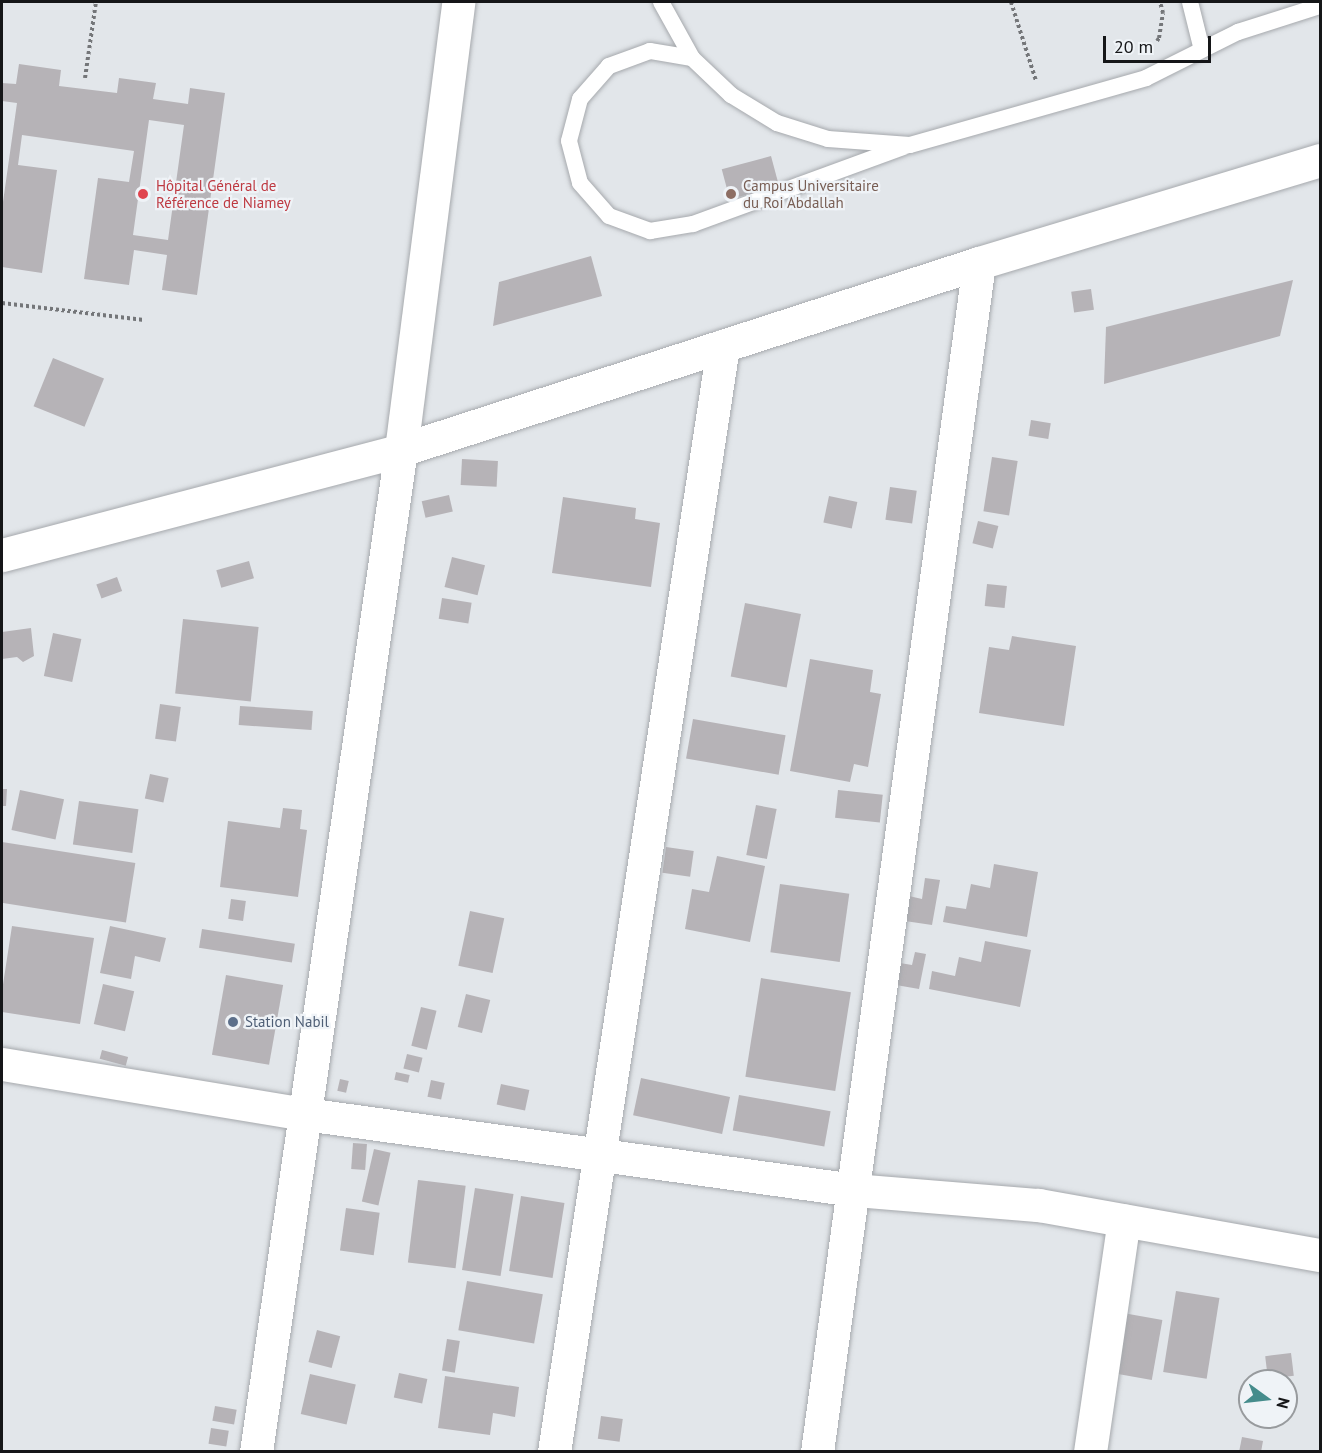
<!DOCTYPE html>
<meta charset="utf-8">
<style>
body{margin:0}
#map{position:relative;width:1322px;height:1453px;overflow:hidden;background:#e2e6ea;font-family:"PT Sans",sans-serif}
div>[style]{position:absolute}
.building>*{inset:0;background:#b6b3b7;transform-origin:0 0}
.path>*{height:4px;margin-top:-2px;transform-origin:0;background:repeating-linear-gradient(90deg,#747679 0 3px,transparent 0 6px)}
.roads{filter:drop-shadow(0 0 2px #a6a9ad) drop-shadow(0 0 2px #a6a9ad)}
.lane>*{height:16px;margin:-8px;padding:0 8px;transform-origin:8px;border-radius:8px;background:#fff}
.street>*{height:33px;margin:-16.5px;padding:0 16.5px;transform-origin:16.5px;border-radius:16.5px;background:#fff}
.dots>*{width:16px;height:16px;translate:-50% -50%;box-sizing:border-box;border:3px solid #eff3f7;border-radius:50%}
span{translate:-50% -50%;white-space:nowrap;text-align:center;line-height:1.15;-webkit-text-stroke:4.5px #eff3f7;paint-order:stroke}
.health-label{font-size:15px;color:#be3a42}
.left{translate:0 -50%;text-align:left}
.education-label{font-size:15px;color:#785e54}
.service-label{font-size:15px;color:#4e5e75}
.frame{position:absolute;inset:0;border:3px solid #151618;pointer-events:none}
.north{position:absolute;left:1238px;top:1369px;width:60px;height:60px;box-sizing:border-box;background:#eff3f7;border:2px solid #989b9e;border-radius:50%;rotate:105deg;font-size:16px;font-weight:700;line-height:24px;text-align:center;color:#151618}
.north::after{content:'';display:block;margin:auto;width:21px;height:27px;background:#458c8c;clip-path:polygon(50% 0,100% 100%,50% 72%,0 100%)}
.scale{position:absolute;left:1103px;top:36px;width:108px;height:27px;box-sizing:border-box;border:3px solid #151618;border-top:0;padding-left:8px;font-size:18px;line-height:21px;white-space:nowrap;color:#151618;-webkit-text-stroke:4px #eff3f7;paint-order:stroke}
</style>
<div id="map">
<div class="building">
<i style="clip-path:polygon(evenodd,19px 64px,61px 70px,59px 86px,117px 93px,119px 78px,156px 83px,153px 99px,188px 104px,190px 88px,225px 93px,197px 295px,162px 290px,167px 255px,134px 250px,129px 285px,84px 279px,98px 178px,129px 182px,134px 151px,22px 135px,18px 165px,57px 170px,42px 273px,2px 267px,2px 209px,17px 103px,2px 101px,2px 83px,16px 84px,19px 64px,149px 120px,184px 125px,168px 240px,133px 235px,149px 120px)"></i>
<i style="left:771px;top:156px;width:31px;height:51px;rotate:75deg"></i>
<i style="clip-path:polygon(591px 256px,602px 296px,493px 326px,499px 282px)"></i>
<i style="clip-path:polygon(1293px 280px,1280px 336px,1104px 384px,1106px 327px)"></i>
<i style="left:1091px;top:289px;width:21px;height:20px;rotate:82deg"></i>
<i style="left:53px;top:358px;width:55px;height:52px;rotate:22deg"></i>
<i style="left:1031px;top:420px;width:20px;height:16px;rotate:9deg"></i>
<i style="left:992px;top:457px;width:26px;height:55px;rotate:9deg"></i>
<i style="left:462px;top:459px;width:36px;height:26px;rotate:3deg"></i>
<i style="left:890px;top:487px;width:27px;height:33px;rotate:8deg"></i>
<i style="left:449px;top:495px;width:17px;height:28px;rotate:77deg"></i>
<i style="left:829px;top:496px;width:29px;height:27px;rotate:12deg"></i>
<i style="clip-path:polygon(563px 497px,636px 508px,635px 519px,660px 523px,651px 587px,552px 573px)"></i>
<i style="left:978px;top:521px;width:21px;height:23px;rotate:14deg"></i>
<i style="left:452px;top:557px;width:34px;height:31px;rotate:14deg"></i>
<i style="left:249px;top:561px;width:18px;height:34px;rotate:74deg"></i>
<i style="left:117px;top:577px;width:15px;height:22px;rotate:70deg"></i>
<i style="left:987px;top:584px;width:20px;height:22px;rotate:6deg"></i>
<i style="left:442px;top:598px;width:30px;height:21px;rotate:9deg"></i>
<i style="left:745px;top:603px;width:57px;height:75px;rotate:11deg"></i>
<i style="left:183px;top:619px;width:76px;height:75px;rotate:6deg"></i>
<i style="clip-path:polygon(31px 628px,34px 656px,23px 662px,17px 657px,2px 659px,2px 632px)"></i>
<i style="left:53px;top:633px;width:29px;height:44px;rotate:12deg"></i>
<i style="clip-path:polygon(1012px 636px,1076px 646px,1064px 726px,979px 713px,989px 647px,1009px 650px)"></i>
<i style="clip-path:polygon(810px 659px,873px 670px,870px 692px,881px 694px,868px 767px,854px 764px,850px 782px,790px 771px)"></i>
<i style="left:160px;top:704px;width:21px;height:35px;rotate:8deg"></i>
<i style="left:240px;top:706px;width:73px;height:19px;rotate:4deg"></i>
<i style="left:693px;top:719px;width:94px;height:40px;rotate:10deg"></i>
<i style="left:150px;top:774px;width:19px;height:25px;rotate:12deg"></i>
<i style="clip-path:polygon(2px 789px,7px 789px,6px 806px,2px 806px)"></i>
<i style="left:20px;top:790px;width:45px;height:41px;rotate:12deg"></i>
<i style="left:838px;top:790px;width:45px;height:28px;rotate:6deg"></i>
<i style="left:79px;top:801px;width:60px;height:44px;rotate:8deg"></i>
<i style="left:756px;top:805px;width:21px;height:51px;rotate:11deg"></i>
<i style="clip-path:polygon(283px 808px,302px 810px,300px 829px,307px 830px,298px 897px,220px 887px,228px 821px,280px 828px)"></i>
<i style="left:2px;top:842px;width:135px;height:60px;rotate:9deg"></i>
<i style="left:666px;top:847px;width:28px;height:26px;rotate:8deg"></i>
<i style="clip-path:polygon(717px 856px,765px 866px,750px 942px,685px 929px,692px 889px,709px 892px)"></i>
<i style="clip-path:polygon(994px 864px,1038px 872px,1027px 937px,943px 922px,946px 906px,966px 909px,971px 884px,990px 888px)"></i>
<i style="clip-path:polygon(925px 878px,940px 880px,932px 925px,905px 921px,909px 896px,922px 899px)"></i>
<i style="left:780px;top:884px;width:70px;height:69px;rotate:8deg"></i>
<i style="left:231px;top:899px;width:15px;height:20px;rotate:8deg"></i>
<i style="left:470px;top:911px;width:35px;height:56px;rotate:12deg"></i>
<i style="clip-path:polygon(12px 926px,94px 938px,80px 1024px,2px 1012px,2px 991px)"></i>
<i style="clip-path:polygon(110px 926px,166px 938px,160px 962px,135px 956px,131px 979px,100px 973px)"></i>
<i style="left:202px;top:929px;width:94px;height:19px;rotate:9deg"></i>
<i style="clip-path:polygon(985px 941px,1031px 950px,1020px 1007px,929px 989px,932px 971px,955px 976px,959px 957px,981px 962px)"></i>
<i style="clip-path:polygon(915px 952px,926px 954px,919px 989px,896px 985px,900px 963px,912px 965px)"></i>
<i style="left:226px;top:975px;width:58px;height:81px;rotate:10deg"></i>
<i style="left:761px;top:978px;width:91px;height:100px;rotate:9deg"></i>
<i style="left:103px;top:984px;width:32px;height:41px;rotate:13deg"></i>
<i style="left:466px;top:994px;width:25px;height:34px;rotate:14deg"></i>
<i style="left:421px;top:1007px;width:16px;height:40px;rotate:14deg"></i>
<i style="left:102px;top:1050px;width:27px;height:9px;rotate:15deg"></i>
<i style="left:407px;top:1054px;width:16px;height:15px;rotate:14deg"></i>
<i style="left:396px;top:1072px;width:14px;height:8px;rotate:12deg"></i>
<i style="left:641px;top:1078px;width:91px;height:38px;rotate:12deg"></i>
<i style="left:340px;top:1079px;width:9px;height:12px;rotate:13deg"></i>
<i style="left:431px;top:1080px;width:14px;height:17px;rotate:12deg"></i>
<i style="left:501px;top:1084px;width:29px;height:21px;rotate:12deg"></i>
<i style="left:739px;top:1095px;width:93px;height:36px;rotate:10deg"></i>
<i style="left:353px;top:1143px;width:14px;height:26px;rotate:4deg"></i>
<i style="left:374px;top:1149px;width:17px;height:54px;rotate:13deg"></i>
<i style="left:418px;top:1180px;width:48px;height:83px;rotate:7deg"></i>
<i style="left:475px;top:1188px;width:39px;height:83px;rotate:9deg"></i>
<i style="left:521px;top:1196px;width:44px;height:76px;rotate:9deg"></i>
<i style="left:346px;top:1208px;width:34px;height:43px;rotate:8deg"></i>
<i style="left:467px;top:1281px;width:77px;height:50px;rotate:10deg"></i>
<i style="left:1176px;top:1291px;width:44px;height:82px;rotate:9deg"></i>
<i style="left:1123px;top:1313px;width:40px;height:61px;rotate:10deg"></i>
<i style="left:317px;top:1330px;width:24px;height:33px;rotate:15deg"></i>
<i style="left:447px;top:1339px;width:13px;height:32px;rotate:9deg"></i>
<i style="left:1291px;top:1353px;width:23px;height:26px;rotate:83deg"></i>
<i style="left:399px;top:1373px;width:29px;height:25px;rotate:12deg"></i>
<i style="left:310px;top:1374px;width:47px;height:41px;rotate:13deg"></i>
<i style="clip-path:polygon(445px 1376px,519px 1387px,515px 1417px,493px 1413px,490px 1435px,438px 1428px)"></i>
<i style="left:215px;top:1406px;width:22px;height:15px;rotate:10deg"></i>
<i style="left:601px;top:1416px;width:22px;height:23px;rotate:8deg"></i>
<i style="left:211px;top:1428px;width:18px;height:16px;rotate:9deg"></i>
<i style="clip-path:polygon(1242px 1437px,1263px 1441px,1261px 1452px,1239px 1452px)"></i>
</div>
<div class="path">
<i style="left:1011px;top:2px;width:83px;rotate:72.4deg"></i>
<i style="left:1157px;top:41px;width:4px;rotate:-56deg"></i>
<i style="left:1159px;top:38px;width:25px;rotate:-81deg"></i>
<i style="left:1163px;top:13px;width:11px;rotate:-105deg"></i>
<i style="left:85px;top:78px;width:77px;rotate:-81.8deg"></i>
<i style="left:2px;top:303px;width:143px;rotate:6.8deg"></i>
</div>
<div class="roads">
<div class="lane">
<i style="left:661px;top:2px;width:64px;rotate:61deg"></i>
<i style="left:692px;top:58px;width:54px;rotate:43.5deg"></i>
<i style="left:731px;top:95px;width:54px;rotate:31.3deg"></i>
<i style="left:777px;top:123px;width:53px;rotate:17.4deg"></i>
<i style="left:828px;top:139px;width:82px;rotate:4.2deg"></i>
<i style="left:910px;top:145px;width:245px;rotate:-15.8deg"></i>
<i style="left:1146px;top:78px;width:103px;rotate:-26.6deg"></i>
<i style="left:1238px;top:32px;width:86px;rotate:-17.6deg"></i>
<i style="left:1190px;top:2px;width:49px;rotate:76deg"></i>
<i style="left:692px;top:58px;width:43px;rotate:-170.5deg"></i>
<i style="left:650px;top:51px;width:44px;rotate:159.9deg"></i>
<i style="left:609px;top:66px;width:44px;rotate:131.3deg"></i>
<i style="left:580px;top:99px;width:43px;rotate:104.7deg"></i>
<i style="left:569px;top:141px;width:43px;rotate:75.3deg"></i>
<i style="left:580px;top:183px;width:44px;rotate:48.7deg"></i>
<i style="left:609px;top:216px;width:44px;rotate:20.1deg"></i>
<i style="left:650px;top:231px;width:44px;rotate:-9.2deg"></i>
<i style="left:693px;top:224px;width:224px;rotate:-20.1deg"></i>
</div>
<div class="street">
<i style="left:2px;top:555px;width:413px;rotate:-14.7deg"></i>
<i style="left:401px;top:450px;width:607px;rotate:-17.93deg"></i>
<i style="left:979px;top:263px;width:356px;rotate:-16.8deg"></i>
<i style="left:2px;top:1064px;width:307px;rotate:9.4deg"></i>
<i style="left:305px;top:1114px;width:554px;rotate:7.88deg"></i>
<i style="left:854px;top:1190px;width:185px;rotate:4.7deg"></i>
<i style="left:1038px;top:1205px;width:286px;rotate:10.1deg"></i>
<i style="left:256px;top:1452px;width:1012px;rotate:-81.77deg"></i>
<i style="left:401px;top:450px;width:452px;rotate:-82.7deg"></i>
<i style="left:554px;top:1452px;width:1119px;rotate:-81.31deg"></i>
<i style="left:817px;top:1452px;width:1200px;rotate:-82.24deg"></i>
<i style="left:1090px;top:1452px;width:234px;rotate:-81.7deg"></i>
</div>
</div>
<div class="dots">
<i style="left:143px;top:194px;background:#e0444e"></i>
<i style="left:731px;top:194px;background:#8d6e63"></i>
<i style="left:233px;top:1022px;background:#5c6f8a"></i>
</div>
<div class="health-label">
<span class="left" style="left:156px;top:194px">Hôpital Général de<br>Référence de Niamey</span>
</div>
<div class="education-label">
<span class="left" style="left:743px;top:194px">Campus Universitaire<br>du Roi Abdallah</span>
</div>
<div class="service-label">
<span class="left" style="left:245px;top:1022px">Station Nabil</span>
</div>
<div class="frame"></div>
<div class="north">N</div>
<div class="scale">20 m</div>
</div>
